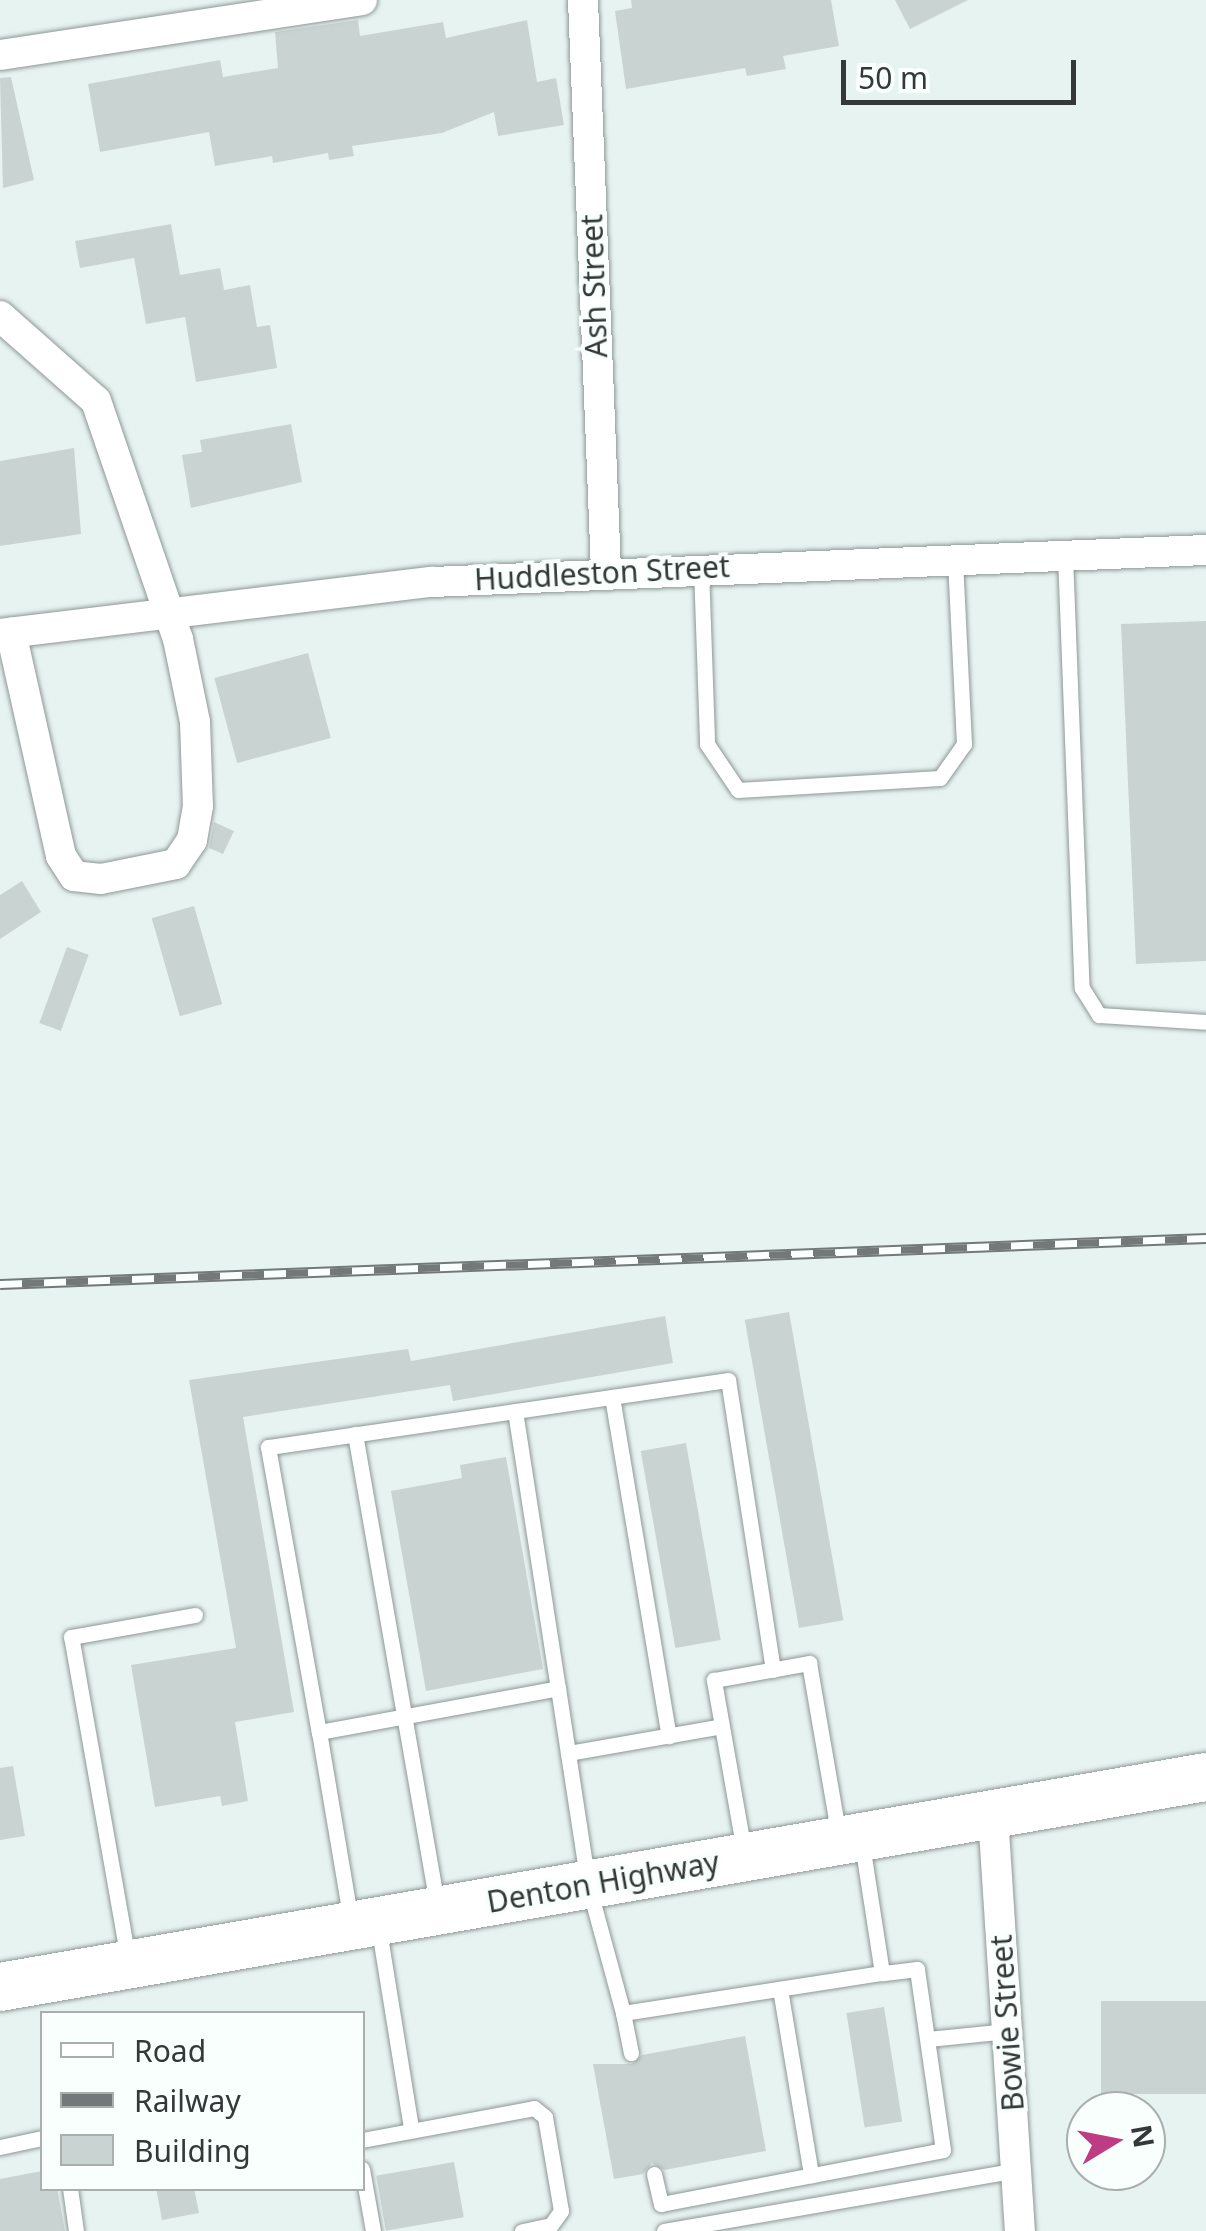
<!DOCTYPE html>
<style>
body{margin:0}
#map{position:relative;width:1206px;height:2231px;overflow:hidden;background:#e7f3f1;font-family:"Noto Sans",sans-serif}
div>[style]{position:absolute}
.building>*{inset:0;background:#c9d4d2;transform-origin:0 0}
.roads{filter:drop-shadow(0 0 2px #8d9896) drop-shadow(0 0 2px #8d9896)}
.lane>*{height:15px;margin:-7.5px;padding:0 7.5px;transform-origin:7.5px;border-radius:7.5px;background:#fff}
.street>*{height:30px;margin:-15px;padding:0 15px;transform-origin:15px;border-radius:15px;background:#fff}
.primary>*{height:48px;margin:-24px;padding:0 24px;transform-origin:24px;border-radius:24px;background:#fff}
.rail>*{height:11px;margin-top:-5.5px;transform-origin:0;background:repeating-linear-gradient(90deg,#f8fffd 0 22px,#727978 0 44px);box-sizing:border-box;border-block:2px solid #727978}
span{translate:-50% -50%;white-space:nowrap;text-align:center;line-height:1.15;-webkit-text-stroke:8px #f8fffd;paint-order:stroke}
.street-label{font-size:30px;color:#343838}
.legend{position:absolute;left:40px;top:2011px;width:325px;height:180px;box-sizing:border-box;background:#f8fffd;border:2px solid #aaafae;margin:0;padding:12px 18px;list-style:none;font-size:30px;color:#343838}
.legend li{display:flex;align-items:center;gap:20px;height:50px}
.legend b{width:50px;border:2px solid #aaafae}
.north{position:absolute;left:1066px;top:2091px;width:100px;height:100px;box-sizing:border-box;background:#f8fffd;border:2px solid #aaafae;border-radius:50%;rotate:80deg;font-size:28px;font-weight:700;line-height:40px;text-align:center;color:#343838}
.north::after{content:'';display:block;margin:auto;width:35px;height:45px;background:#be3c84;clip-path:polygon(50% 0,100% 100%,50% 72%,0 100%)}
.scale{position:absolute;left:841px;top:60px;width:235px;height:45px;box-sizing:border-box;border:5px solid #343838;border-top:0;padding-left:12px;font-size:30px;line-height:35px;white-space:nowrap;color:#343838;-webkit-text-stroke:8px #f8fffd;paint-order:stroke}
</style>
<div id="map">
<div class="building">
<i style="clip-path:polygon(631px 0,831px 0,839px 46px,783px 56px,786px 69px,747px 76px,745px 68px,626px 89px,615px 11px,632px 8px)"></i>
<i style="clip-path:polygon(895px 0,968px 0,910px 29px)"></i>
<i style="clip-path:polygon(358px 20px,360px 36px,443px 22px,446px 38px,527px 20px,537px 82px,556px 78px,564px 125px,498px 136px,494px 112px,442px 133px,352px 146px,354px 156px,329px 160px,328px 153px,273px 163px,272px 156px,215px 166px,209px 132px,100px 152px,88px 84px,220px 60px,223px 77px,278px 68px,275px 32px)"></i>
<i style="clip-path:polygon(11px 77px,34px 180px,3px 188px,0 78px)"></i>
<i style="clip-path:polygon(171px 224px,180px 275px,220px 268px,224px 290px,250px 285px,257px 327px,270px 325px,277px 368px,196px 382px,185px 317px,146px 324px,134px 258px,80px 268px,75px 241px)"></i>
<i style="clip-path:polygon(291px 424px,302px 482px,191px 508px,182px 455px,202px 452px,200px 440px)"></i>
<i style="clip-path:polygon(74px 448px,81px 534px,0 546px,0 461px)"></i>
<i style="clip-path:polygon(1206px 621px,1206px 961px,1136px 964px,1121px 624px)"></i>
<i style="left:308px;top:653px;width:88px;height:97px;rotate:75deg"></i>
<i style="clip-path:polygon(214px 822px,234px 831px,223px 854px,209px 848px)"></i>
<i style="clip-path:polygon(22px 881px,41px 912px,0 939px,0 895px)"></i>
<i style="left:194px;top:906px;width:102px;height:44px;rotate:74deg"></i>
<i style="left:67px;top:947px;width:23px;height:81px;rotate:20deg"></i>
<i style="left:789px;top:1312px;width:313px;height:45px;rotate:80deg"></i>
<i style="clip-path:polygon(665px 1316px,673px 1363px,453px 1401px,450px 1385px,243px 1417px,294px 1712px,235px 1722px,248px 1801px,222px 1806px,220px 1796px,155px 1807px,131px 1665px,236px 1648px,189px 1380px,408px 1349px,411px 1361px)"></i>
<i style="left:686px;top:1443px;width:200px;height:46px;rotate:80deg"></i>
<i style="clip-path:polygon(506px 1457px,543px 1669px,426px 1691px,391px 1491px,462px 1478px,460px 1465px)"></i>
<i style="clip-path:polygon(13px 1766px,25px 1836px,0 1840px,0 1768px)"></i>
<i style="left:1206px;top:2001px;width:93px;height:105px;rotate:90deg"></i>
<i style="left:884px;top:2007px;width:116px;height:38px;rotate:81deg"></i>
<i style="clip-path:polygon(745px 2036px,766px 2151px,664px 2170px,652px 2163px,643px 2174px,614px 2179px,593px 2064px,632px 2064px,642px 2055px)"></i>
<i style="left:454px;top:2162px;width:56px;height:79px;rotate:80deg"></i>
<i style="clip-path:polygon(42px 2171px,42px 2188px,57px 2188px,65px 2231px,0 2231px,0 2179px)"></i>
<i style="clip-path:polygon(156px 2188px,194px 2188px,199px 2213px,162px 2220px)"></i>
</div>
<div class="roads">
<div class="lane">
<i style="left:1065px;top:555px;width:433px;rotate:87.8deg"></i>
<i style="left:1082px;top:988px;width:32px;rotate:58deg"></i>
<i style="left:1099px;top:1015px;width:107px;rotate:3.7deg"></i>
<i style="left:701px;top:568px;width:176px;rotate:88deg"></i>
<i style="left:707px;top:744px;width:55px;rotate:56deg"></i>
<i style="left:738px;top:790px;width:202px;rotate:-3.4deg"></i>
<i style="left:940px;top:778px;width:42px;rotate:-54.8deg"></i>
<i style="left:964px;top:744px;width:185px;rotate:-92.8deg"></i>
<i style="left:612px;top:1397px;width:344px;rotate:80.5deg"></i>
<i style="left:515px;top:1411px;width:280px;rotate:81.2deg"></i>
<i style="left:355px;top:1434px;width:479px;rotate:80.1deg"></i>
<i style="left:773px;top:1670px;width:293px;rotate:-98.8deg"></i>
<i style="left:728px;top:1380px;width:465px;rotate:171.7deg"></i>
<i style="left:268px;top:1447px;width:290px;rotate:79.9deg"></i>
<i style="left:319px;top:1732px;width:243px;rotate:-10.4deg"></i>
<i style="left:558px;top:1688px;width:198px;rotate:81.3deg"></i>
<i style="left:588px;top:1884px;width:134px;rotate:74.8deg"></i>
<i style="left:623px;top:2013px;width:262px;rotate:-8.8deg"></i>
<i style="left:882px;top:1973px;width:131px;rotate:-98.8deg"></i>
<i style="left:319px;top:1732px;width:192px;rotate:80.4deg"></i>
<i style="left:568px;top:1753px;width:156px;rotate:-9.9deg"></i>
<i style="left:744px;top:1851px;width:174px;rotate:-100deg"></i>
<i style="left:714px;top:1680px;width:97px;rotate:-10.1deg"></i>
<i style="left:809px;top:1663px;width:177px;rotate:80.2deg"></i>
<i style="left:378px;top:1924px;width:206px;rotate:80.8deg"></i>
<i style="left:128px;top:1959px;width:327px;rotate:-100deg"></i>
<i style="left:71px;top:1637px;width:126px;rotate:-10.1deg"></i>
<i style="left:780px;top:1989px;width:189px;rotate:80.5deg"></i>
<i style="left:623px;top:2013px;width:41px;rotate:78.7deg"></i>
<i style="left:928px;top:2039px;width:80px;rotate:-5.7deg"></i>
<i style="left:362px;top:2140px;width:175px;rotate:-10.5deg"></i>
<i style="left:534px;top:2108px;width:14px;rotate:39deg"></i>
<i style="left:545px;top:2117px;width:95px;rotate:80.3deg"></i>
<i style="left:561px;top:2211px;width:17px;rotate:126deg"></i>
<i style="left:551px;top:2225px;width:30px;rotate:168deg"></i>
<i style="left:0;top:2147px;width:43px;rotate:-12.1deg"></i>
<i style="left:362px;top:2169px;width:63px;rotate:79.9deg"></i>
<i style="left:654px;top:2174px;width:31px;rotate:77deg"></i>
<i style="left:661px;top:2204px;width:287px;rotate:-10.8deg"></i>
<i style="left:943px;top:2150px;width:183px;rotate:-98.2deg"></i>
<i style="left:917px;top:1969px;width:35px;rotate:173deg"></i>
<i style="left:70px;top:2188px;width:43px;rotate:82.1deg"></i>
<i style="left:664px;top:2231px;width:358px;rotate:-9.8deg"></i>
</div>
<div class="street">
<i style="left:583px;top:0;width:571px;rotate:87.69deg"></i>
<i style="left:0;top:55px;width:366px;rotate:-8.6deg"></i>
<i style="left:0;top:316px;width:128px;rotate:41.5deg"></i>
<i style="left:96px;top:401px;width:252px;rotate:71deg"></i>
<i style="left:178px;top:639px;width:85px;rotate:78.4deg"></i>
<i style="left:195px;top:722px;width:84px;rotate:88deg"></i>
<i style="left:198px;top:806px;width:35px;rotate:100deg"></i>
<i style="left:192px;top:840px;width:29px;rotate:124deg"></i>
<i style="left:176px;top:864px;width:76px;rotate:168.7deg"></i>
<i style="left:101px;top:879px;width:27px;rotate:-174deg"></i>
<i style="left:74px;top:876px;width:24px;rotate:-123deg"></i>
<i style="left:61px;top:856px;width:229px;rotate:-102.6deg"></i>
<i style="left:0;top:634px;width:435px;rotate:-6.9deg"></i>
<i style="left:432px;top:582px;width:775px;rotate:-2.37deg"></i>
<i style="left:993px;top:1815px;width:417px;rotate:86.3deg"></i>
</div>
<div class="primary">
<i style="left:0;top:1987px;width:1224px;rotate:-9.88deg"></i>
</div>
</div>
<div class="rail">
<i style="left:0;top:1284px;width:1207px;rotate:-2.18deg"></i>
</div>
<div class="street-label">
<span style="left:594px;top:286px;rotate:-92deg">Ash Street</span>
<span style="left:602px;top:573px;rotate:-3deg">Huddleston Street</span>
<span style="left:603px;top:1882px;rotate:-10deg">Denton Highway</span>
<span style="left:1007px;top:2023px;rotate:-94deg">Bowie Street</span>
</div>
<ul class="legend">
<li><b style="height:12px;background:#fff"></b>Road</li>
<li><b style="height:12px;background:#727978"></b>Railway</li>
<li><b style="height:28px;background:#c9d4d2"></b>Building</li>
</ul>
<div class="north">N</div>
<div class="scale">50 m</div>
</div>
